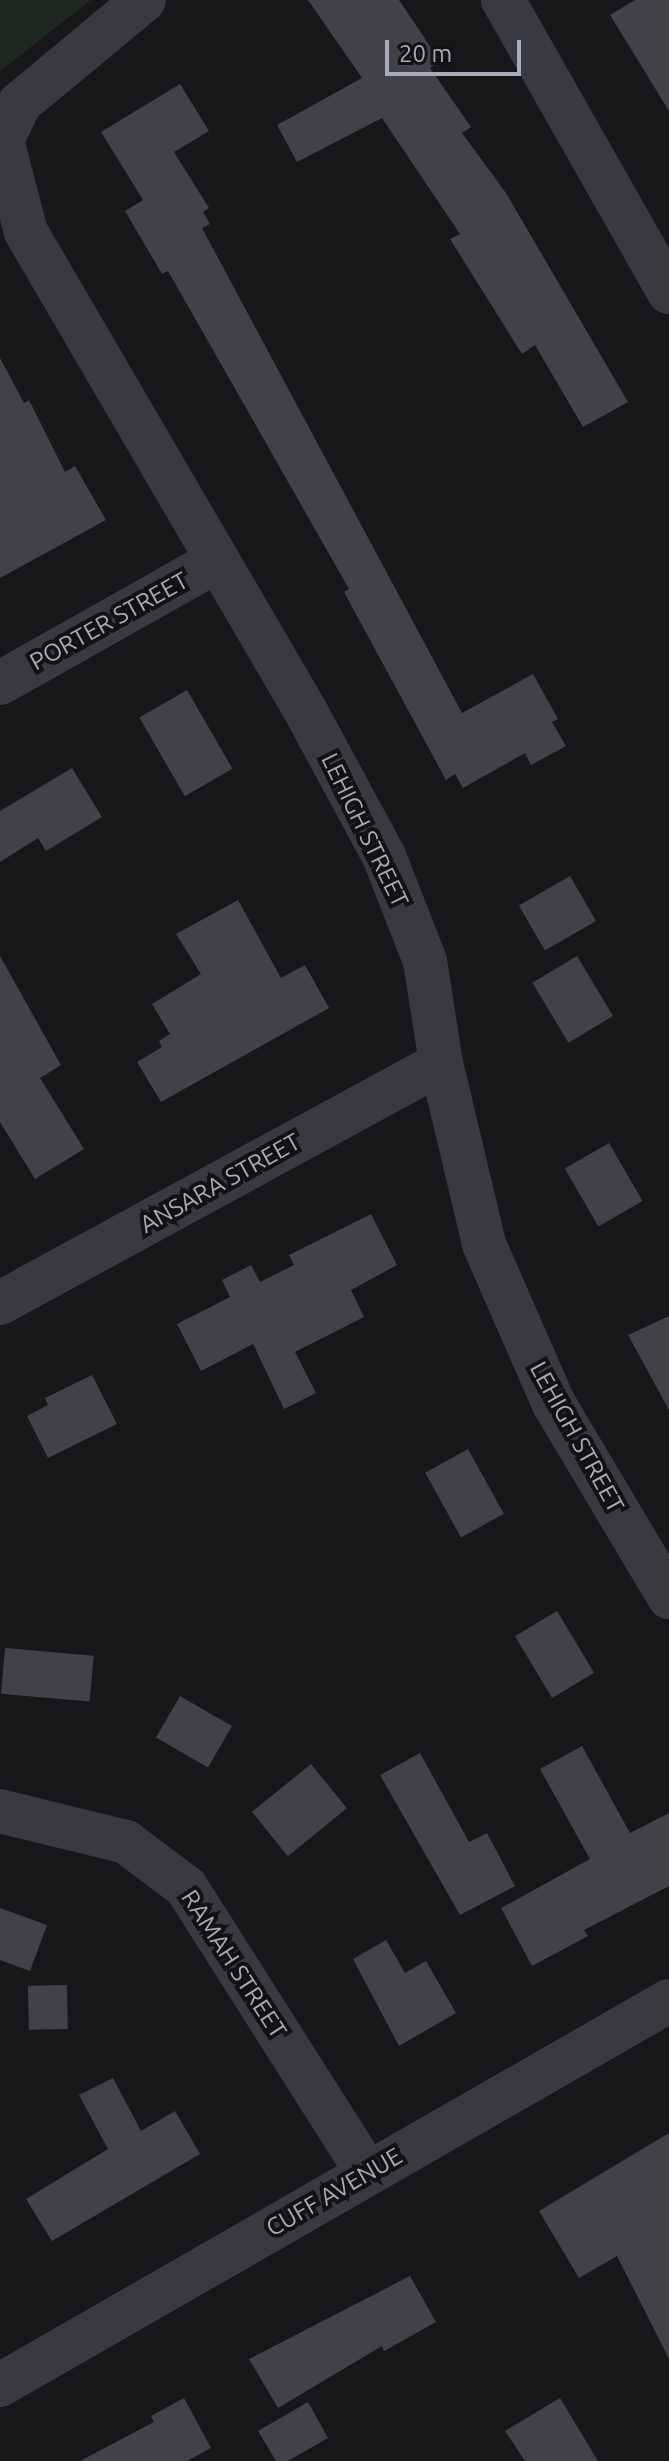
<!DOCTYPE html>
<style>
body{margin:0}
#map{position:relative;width:669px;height:2461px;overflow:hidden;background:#171719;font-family:Ubuntu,sans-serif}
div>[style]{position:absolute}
.green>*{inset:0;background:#1e2820}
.building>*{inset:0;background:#414146;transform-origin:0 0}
.minor>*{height:44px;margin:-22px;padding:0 22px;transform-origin:22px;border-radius:22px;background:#393a40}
span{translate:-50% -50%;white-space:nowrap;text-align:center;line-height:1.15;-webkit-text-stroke:8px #121214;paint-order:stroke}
.street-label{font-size:24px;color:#a8abba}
.scale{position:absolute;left:385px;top:40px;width:136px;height:36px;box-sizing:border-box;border:4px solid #a8abba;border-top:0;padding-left:10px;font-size:24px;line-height:28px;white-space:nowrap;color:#a8abba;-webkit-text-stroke:6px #121214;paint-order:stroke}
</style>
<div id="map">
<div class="green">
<i style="clip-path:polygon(0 0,91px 0,0 71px)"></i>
</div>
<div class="building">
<i style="clip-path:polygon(308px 0,399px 0,440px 61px,430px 68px,471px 127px,462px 133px,506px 193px,628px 402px,583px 427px,535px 345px,522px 354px,450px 239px,460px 234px,382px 118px,297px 162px,277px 125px,362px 78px)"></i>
<i style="clip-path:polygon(635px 0,669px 0,669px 111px,610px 15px)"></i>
<i style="clip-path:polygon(180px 84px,209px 131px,174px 152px,209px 208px,203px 212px,210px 224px,202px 228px,462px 713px,533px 674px,558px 719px,552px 722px,566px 746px,531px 765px,525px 753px,463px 788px,455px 774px,446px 780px,344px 592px,349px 589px,168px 271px,162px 274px,125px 211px,143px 200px,101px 132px)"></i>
<i style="clip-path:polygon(0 358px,24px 403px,29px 400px,65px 472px,75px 466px,106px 520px,0 578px)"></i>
<i style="left:187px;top:690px;width:91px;height:55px;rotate:60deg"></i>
<i style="clip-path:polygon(72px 768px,102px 817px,46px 851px,38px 838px,0 862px,0 811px)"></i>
<i style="left:570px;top:876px;width:52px;height:59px;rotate:60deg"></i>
<i style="clip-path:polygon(238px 900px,281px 978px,305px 965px,329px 1008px,161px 1102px,137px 1062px,162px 1047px,159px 1041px,170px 1034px,152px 1004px,201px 974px,176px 934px)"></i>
<i style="clip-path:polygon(0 956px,61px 1065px,40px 1078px,84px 1149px,35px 1179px,0 1122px)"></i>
<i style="left:577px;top:956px;width:70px;height:52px;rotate:59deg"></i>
<i style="left:609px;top:1143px;width:67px;height:51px;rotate:60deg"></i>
<i style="clip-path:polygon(371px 1214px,397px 1265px,351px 1290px,364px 1317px,295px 1352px,316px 1393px,284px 1409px,253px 1344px,201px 1371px,177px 1324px,230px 1297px,222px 1280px,251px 1265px,260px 1282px,294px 1265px,289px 1255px)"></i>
<i style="clip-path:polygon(669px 1316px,669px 1410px,628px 1335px)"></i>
<i style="clip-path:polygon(92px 1375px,117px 1424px,48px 1458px,27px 1416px,48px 1405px,45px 1398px)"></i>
<i style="left:468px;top:1449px;width:74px;height:49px;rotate:61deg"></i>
<i style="left:557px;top:1611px;width:72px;height:49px;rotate:59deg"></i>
<i style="left:5px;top:1648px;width:89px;height:46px;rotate:5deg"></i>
<i style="left:180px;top:1696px;width:60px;height:48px;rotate:30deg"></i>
<i style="clip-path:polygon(582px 1746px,630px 1833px,669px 1813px,669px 1886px,584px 1930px,588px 1936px,532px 1966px,501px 1908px,590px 1859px,540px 1769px)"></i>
<i style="clip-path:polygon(420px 1753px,469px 1842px,487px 1833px,515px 1886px,460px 1915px,380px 1775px)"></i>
<i style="left:311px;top:1764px;width:57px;height:76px;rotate:51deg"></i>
<i style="clip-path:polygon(0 1908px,47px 1925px,30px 1971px,0 1960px)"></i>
<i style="clip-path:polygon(386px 1940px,405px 1973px,426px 1961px,456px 2013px,399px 2046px,353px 1959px)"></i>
<i style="left:67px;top:1985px;width:44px;height:39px;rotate:89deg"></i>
<i style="clip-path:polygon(113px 2078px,141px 2131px,175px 2111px,200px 2154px,52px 2241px,26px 2199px,108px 2149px,79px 2095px)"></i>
<i style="clip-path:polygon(669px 2133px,669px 2359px,617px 2256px,579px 2278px,539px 2211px)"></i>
<i style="clip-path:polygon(410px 2276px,436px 2322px,384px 2351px,382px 2346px,278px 2408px,249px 2359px)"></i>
<i style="clip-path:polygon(184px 2398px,211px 2448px,187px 2461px,80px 2461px,154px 2422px,151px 2416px)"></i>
<i style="clip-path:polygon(560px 2398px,598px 2461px,525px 2461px,505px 2431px)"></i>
<i style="clip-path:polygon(308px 2402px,328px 2438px,288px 2461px,276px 2461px,258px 2431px)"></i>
</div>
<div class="minor">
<i style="left:144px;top:0;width:161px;rotate:140.3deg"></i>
<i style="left:20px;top:103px;width:41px;rotate:115.9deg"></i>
<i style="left:2px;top:140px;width:95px;rotate:75.4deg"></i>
<i style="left:26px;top:232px;width:553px;rotate:59.73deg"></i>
<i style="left:305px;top:710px;width:166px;rotate:61.6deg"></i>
<i style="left:384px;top:856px;width:113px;rotate:68.7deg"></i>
<i style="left:425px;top:961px;width:103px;rotate:81.1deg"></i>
<i style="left:441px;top:1063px;width:186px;rotate:76.6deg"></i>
<i style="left:484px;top:1244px;width:175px;rotate:66.4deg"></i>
<i style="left:554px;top:1404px;width:225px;rotate:59.2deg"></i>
<i style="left:503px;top:0;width:336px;rotate:60.4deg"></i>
<i style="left:0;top:683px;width:250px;rotate:-29.4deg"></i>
<i style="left:0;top:1303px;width:502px;rotate:-28.56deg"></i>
<i style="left:0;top:1811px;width:130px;rotate:13.8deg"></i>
<i style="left:126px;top:1842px;width:75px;rotate:36.9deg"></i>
<i style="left:186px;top:1887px;width:338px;rotate:57.6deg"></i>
<i style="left:0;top:2385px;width:771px;rotate:-29.86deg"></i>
</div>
<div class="street-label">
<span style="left:109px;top:621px;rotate:-29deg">PORTER STREET</span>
<span style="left:365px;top:830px;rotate:64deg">LEHIGH STREET</span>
<span style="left:220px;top:1183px;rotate:-29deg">ANSARA STREET</span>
<span style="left:577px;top:1437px;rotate:61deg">LEHIGH STREET</span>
<span style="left:234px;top:1964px;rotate:57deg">RAMAH STREET</span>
<span style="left:334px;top:2192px;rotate:-30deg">CUFF AVENUE</span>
</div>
<div class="scale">20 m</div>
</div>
